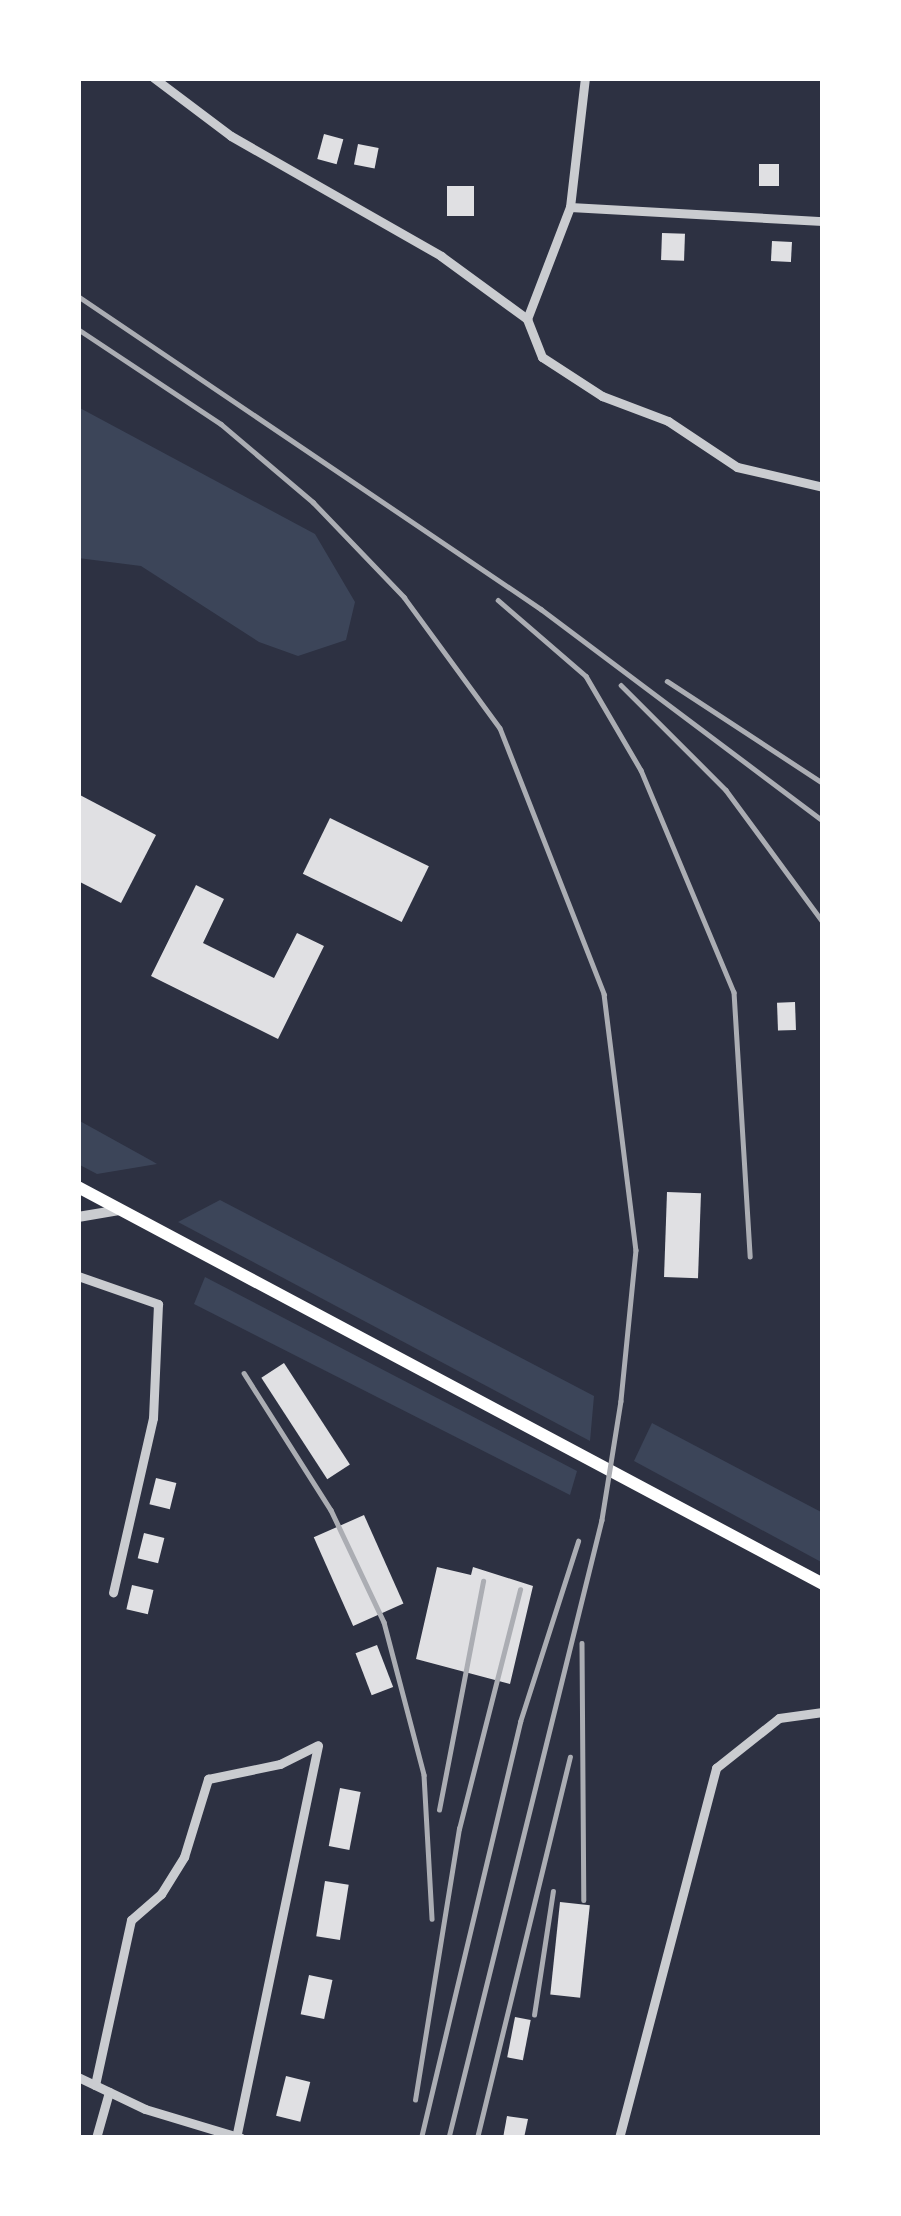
<!DOCTYPE html>
<style>
body{margin:0}
#map{position:relative;width:901px;height:2216px;overflow:hidden;background:#2d3142;font-family:Roboto,sans-serif}
div>[style]{position:absolute}
.green>*{inset:0;background:#3c4559}
.building>*{inset:0;background:#e0e0e3;transform-origin:0 0}
.minor>*{height:9px;margin:-4.5px;padding:0 4.5px;transform-origin:4.5px;border-radius:4.5px;background:#caccd0}
.tertiary>*{height:10px;margin:-5px;padding:0 5px;transform-origin:5px;border-radius:5px;background:#caccd0}
.secondary>*{height:12px;margin:-6px;padding:0 6px;transform-origin:6px;border-radius:6px;background:#fff}
.rail>*{height:4.5px;margin:-2.25px;padding:0 2.25px;transform-origin:2.25px;border-radius:2.25px;background:#abadb3}
span{translate:-50% -50%;white-space:nowrap;text-align:center;line-height:1.15;-webkit-text-stroke:9px #fff;paint-order:stroke}
.frame{position:absolute;inset:0;border:81px solid #fff;pointer-events:none}
</style>
<div id="map">
<div class="green">
<i style="clip-path:polygon(78px 407px,315px 534px,355px 602px,346px 640px,298px 656px,259px 642px,141px 566px,78px 558px)"></i>
<i style="clip-path:polygon(78px 1120px,152px 1161px,157px 1164px,97px 1174px,78px 1164px)"></i>
<i style="clip-path:polygon(220px 1200px,594px 1396px,590px 1441px,178px 1222px)"></i>
<i style="clip-path:polygon(205px 1277px,577px 1471px,570px 1495px,194px 1304px)"></i>
<i style="clip-path:polygon(652px 1423px,823px 1513px,823px 1563px,634px 1461px)"></i>
</div>
<div class="building">
<i style="left:324px;top:134px;width:20px;height:26px;rotate:15deg"></i>
<i style="left:358px;top:144px;width:21px;height:21px;rotate:11deg"></i>
<i style="left:759px;top:164px;width:20px;height:22px"></i>
<i style="left:447px;top:186px;width:27px;height:30px"></i>
<i style="left:662px;top:233px;width:23px;height:27px;rotate:2deg"></i>
<i style="left:772px;top:241px;width:20px;height:20px;rotate:3deg"></i>
<i style="clip-path:polygon(78px 794px,156px 835px,121px 903px,78px 881px)"></i>
<i style="left:330px;top:818px;width:110px;height:62px;rotate:26deg"></i>
<i style="clip-path:polygon(196px 885px,224px 899px,203px 943px,274px 978px,297px 933px,324px 946px,278px 1039px,151px 976px)"></i>
<i style="left:795px;top:1002px;width:28px;height:18px;rotate:88deg"></i>
<i style="left:667px;top:1192px;width:34px;height:85px;rotate:2deg"></i>
<i style="left:284px;top:1363px;width:121px;height:27px;rotate:57deg"></i>
<i style="left:156px;top:1478px;width:21px;height:27px;rotate:14deg"></i>
<i style="left:364px;top:1515px;width:97px;height:55px;rotate:66deg"></i>
<i style="left:144px;top:1533px;width:21px;height:26px;rotate:14deg"></i>
<i style="clip-path:polygon(437px 1567px,471px 1575px,473px 1567px,533px 1586px,510px 1684px,416px 1659px)"></i>
<i style="left:132px;top:1585px;width:22px;height:25px;rotate:13deg"></i>
<i style="left:377px;top:1645px;width:45px;height:23px;rotate:69deg"></i>
<i style="left:340px;top:1788px;width:21px;height:59px;rotate:11deg"></i>
<i style="left:325px;top:1881px;width:24px;height:56px;rotate:9deg"></i>
<i style="left:560px;top:1902px;width:30px;height:93px;rotate:6deg"></i>
<i style="left:309px;top:1975px;width:24px;height:40px;rotate:12deg"></i>
<i style="left:515px;top:2017px;width:16px;height:41px;rotate:11deg"></i>
<i style="left:286px;top:2076px;width:25px;height:41px;rotate:14deg"></i>
<i style="clip-path:polygon(507px 2116px,528px 2119px,524px 2138px,503px 2138px)"></i>
</div>
<div class="minor">
<i style="left:154px;top:78px;width:96px;rotate:37deg"></i>
<i style="left:231px;top:136px;width:242px;rotate:29.7deg"></i>
<i style="left:441px;top:256px;width:107px;rotate:36.2deg"></i>
<i style="left:527px;top:319px;width:41px;rotate:68.5deg"></i>
<i style="left:542px;top:357px;width:72px;rotate:33deg"></i>
<i style="left:602px;top:396px;width:71px;rotate:20.7deg"></i>
<i style="left:668px;top:421px;width:83px;rotate:33.7deg"></i>
<i style="left:737px;top:467px;width:88px;rotate:13.1deg"></i>
<i style="left:570px;top:207px;width:130px;rotate:-83.4deg"></i>
<i style="left:527px;top:319px;width:120px;rotate:-69deg"></i>
<i style="left:570px;top:207px;width:253px;rotate:3.2deg"></i>
<i style="left:78px;top:1276px;width:85px;rotate:19.3deg"></i>
<i style="left:158px;top:1304px;width:114px;rotate:92.5deg"></i>
<i style="left:153px;top:1418px;width:179px;rotate:102.9deg"></i>
<i style="left:78px;top:2077px;width:74px;rotate:25.5deg"></i>
<i style="left:145px;top:2109px;width:100px;rotate:16.8deg"></i>
<i style="left:95px;top:2085px;width:169px;rotate:-77.7deg"></i>
<i style="left:131px;top:1920px;width:40px;rotate:-41deg"></i>
<i style="left:161px;top:1894px;width:44px;rotate:-58.1deg"></i>
<i style="left:184px;top:1857px;width:82px;rotate:-72.9deg"></i>
<i style="left:208px;top:1779px;width:74px;rotate:-11.8deg"></i>
<i style="left:280px;top:1764px;width:42px;rotate:-26.6deg"></i>
<i style="left:96px;top:2138px;width:48px;rotate:-74.2deg"></i>
<i style="left:236px;top:2138px;width:401px;rotate:-78.2deg"></i>
<i style="left:619px;top:2138px;width:383px;rotate:-75.3deg"></i>
<i style="left:716px;top:1768px;width:80px;rotate:-38.4deg"></i>
<i style="left:779px;top:1718px;width:44px;rotate:-7.8deg"></i>
</div>
<div class="tertiary">
<i style="left:78px;top:1217px;width:43px;rotate:-9.5deg"></i>
</div>
<div class="secondary">
<i style="left:78px;top:1187px;width:844px;rotate:28.05deg"></i>
</div>
<div class="rail">
<i style="left:78px;top:296px;width:559px;rotate:34.06deg"></i>
<i style="left:541px;top:609px;width:353px;rotate:36.9deg"></i>
<i style="left:78px;top:329px;width:172px;rotate:33.6deg"></i>
<i style="left:221px;top:424px;width:121px;rotate:40.3deg"></i>
<i style="left:313px;top:502px;width:132px;rotate:46.2deg"></i>
<i style="left:404px;top:597px;width:162px;rotate:53.8deg"></i>
<i style="left:500px;top:728px;width:286px;rotate:68.6deg"></i>
<i style="left:604px;top:994px;width:258px;rotate:82.9deg"></i>
<i style="left:636px;top:1250px;width:152px;rotate:95.7deg"></i>
<i style="left:621px;top:1401px;width:121px;rotate:99.1deg"></i>
<i style="left:602px;top:1520px;width:637px;rotate:103.91deg"></i>
<i style="left:498px;top:600px;width:116px;rotate:40.8deg"></i>
<i style="left:586px;top:676px;width:109px;rotate:59.7deg"></i>
<i style="left:641px;top:770px;width:241px;rotate:67.3deg"></i>
<i style="left:734px;top:992px;width:265px;rotate:86.5deg"></i>
<i style="left:667px;top:681px;width:186px;rotate:33.2deg"></i>
<i style="left:621px;top:685px;width:148px;rotate:45deg"></i>
<i style="left:726px;top:790px;width:164px;rotate:53.7deg"></i>
<i style="left:244px;top:1373px;width:162px;rotate:57.6deg"></i>
<i style="left:331px;top:1510px;width:124px;rotate:64.7deg"></i>
<i style="left:384px;top:1622px;width:158px;rotate:75.3deg"></i>
<i style="left:424px;top:1775px;width:144px;rotate:86.8deg"></i>
<i style="left:582px;top:1643px;width:257px;rotate:89.6deg"></i>
<i style="left:439px;top:1810px;width:233px;rotate:-79.1deg"></i>
<i style="left:534px;top:2015px;width:125px;rotate:-81.3deg"></i>
<i style="left:415px;top:2100px;width:275px;rotate:-80.8deg"></i>
<i style="left:459px;top:1829px;width:247px;rotate:-75.7deg"></i>
<i style="left:421px;top:2138px;width:428px;rotate:-76.6deg"></i>
<i style="left:520px;top:1722px;width:190px;rotate:-72.2deg"></i>
<i style="left:477px;top:2138px;width:392px;rotate:-76.3deg"></i>
</div>
<div class="frame"></div>
</div>
